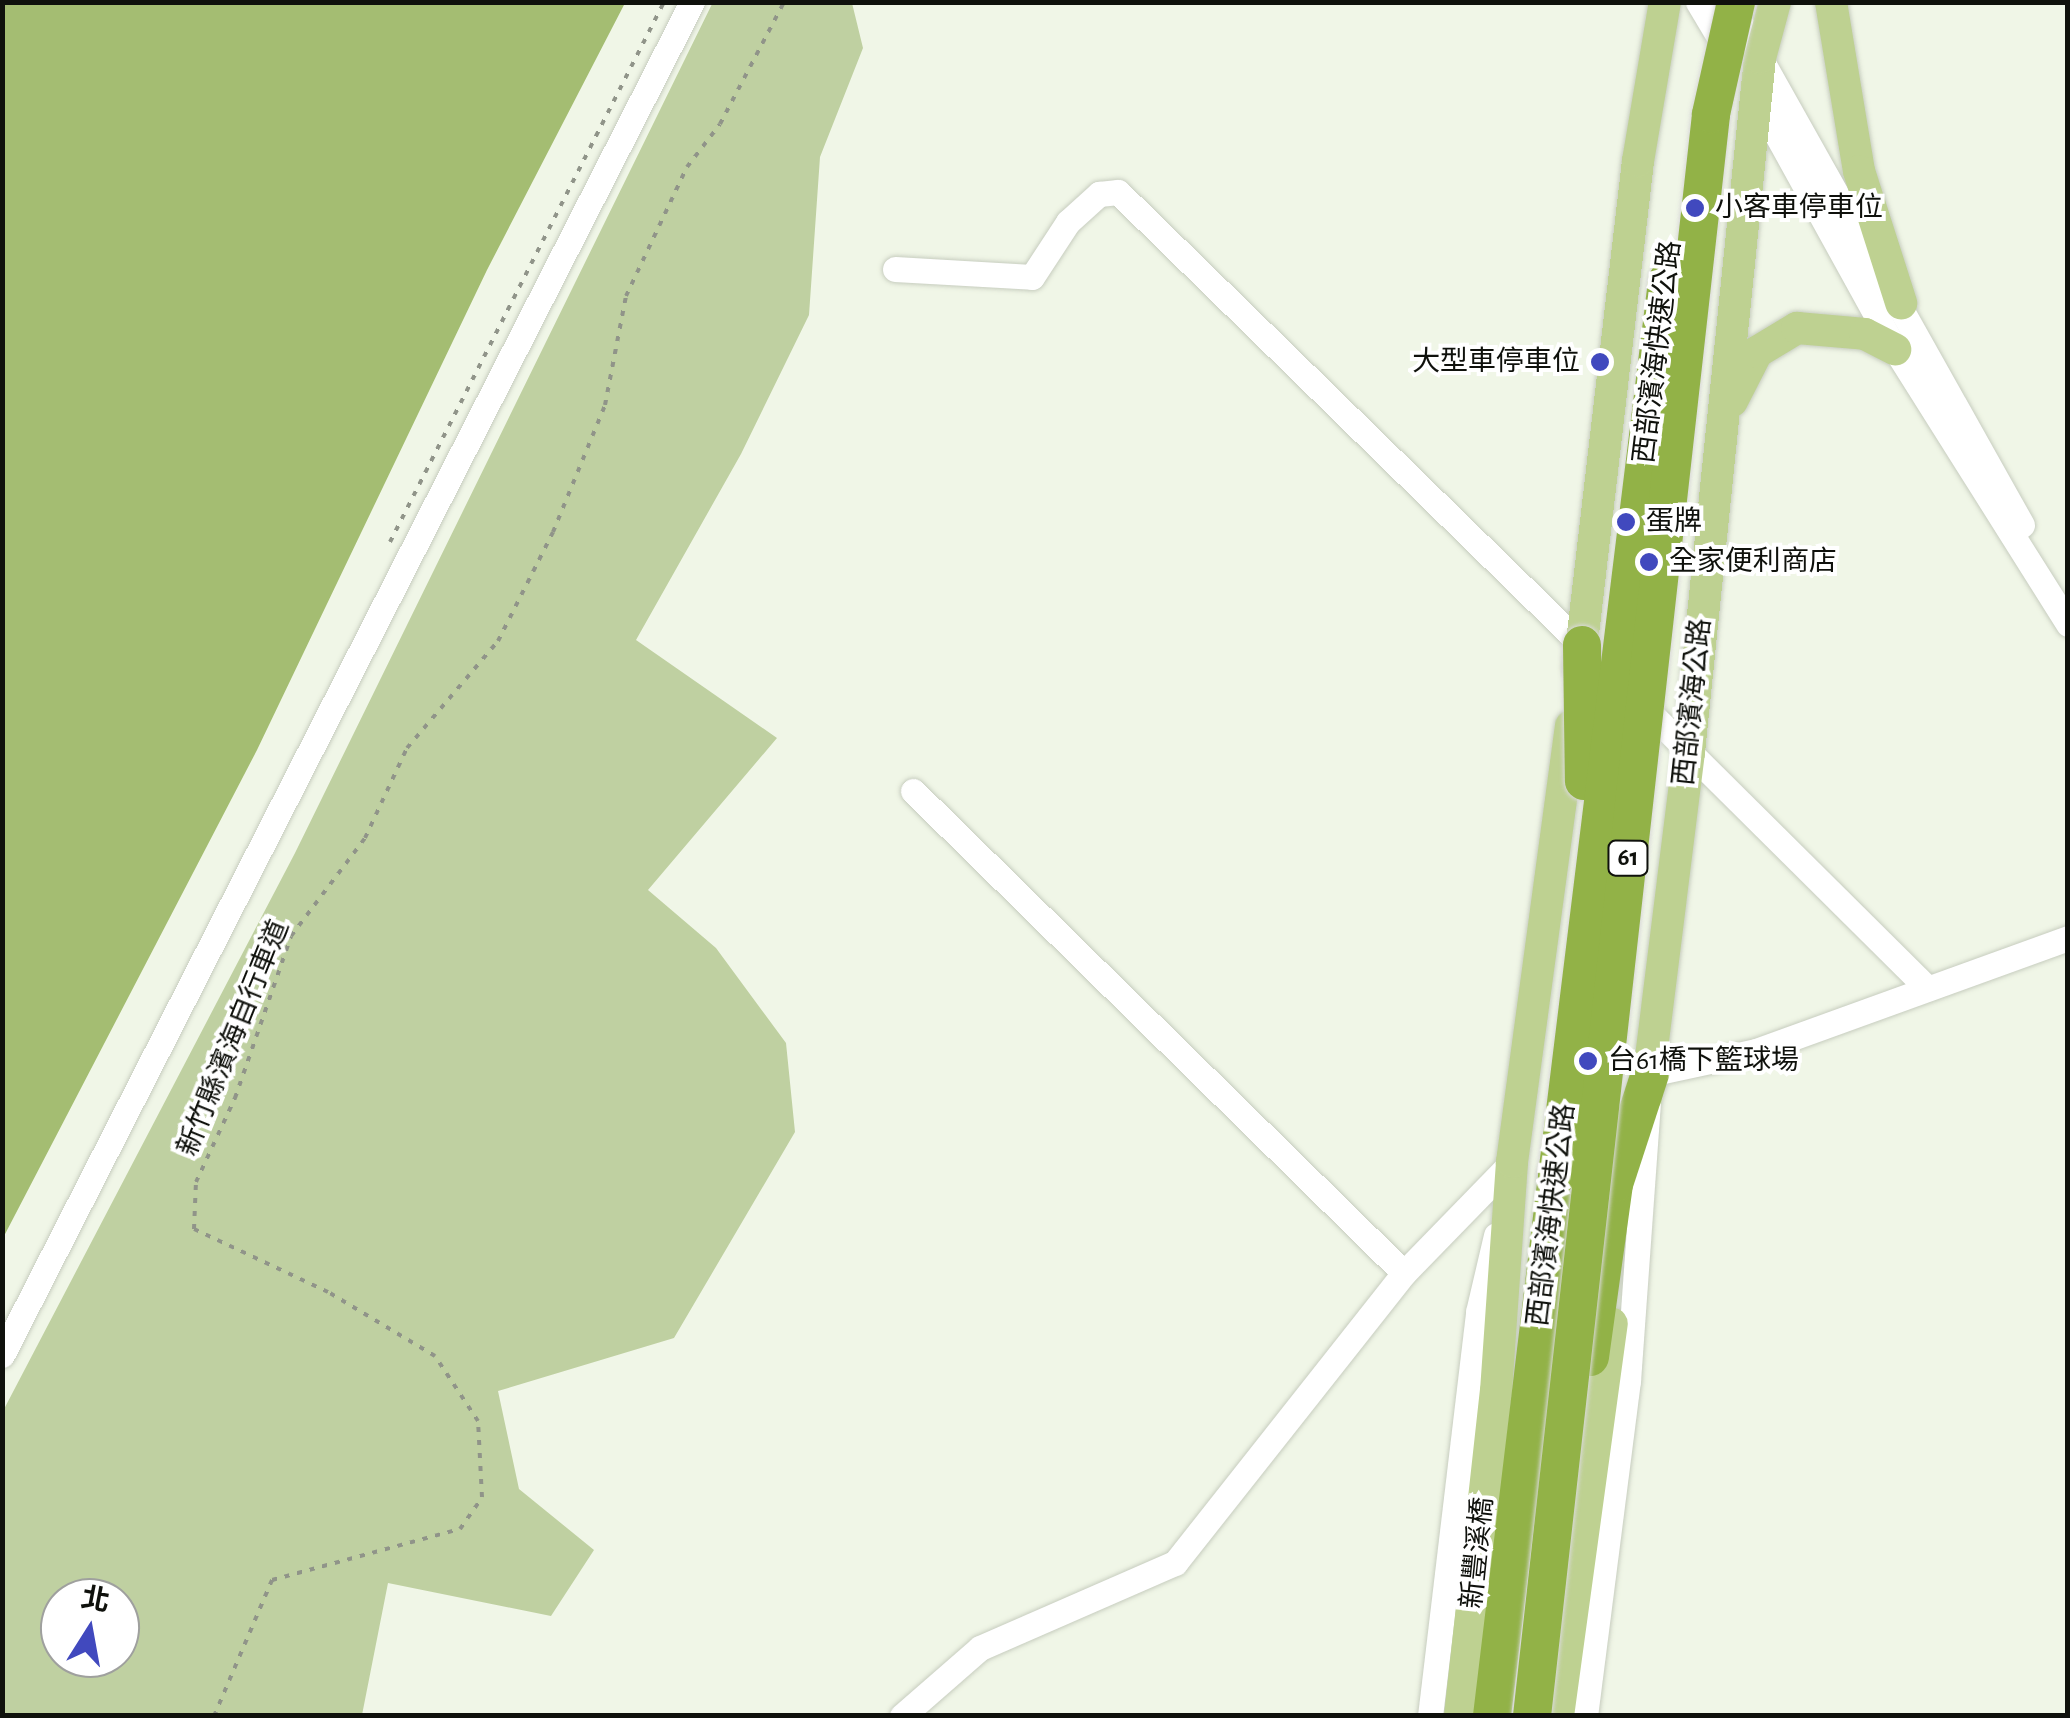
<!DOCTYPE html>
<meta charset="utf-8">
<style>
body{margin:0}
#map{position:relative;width:2070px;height:1718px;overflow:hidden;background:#f0f6e7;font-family:"Alegreya Sans","Noto Sans TC",sans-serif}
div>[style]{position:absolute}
.green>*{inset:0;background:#bfd0a1}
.water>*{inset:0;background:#a4bd72}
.path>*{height:4px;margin-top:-2px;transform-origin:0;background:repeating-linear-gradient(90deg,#909489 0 5px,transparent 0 13px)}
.roads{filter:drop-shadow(0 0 2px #c7cdbf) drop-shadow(0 0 2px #c7cdbf)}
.minor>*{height:25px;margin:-12.5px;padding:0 12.5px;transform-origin:12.5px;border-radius:12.5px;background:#fff}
.major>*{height:32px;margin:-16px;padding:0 16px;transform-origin:16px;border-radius:16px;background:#bed191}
.highway>*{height:38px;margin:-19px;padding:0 19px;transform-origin:19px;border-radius:19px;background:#92b247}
.bridges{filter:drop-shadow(0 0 2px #d9d9d8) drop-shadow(0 0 2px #d9d9d8)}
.highway-bridge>*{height:38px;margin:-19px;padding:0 19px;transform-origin:19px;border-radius:19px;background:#92b247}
.dots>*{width:28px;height:28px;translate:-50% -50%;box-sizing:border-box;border:5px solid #fff;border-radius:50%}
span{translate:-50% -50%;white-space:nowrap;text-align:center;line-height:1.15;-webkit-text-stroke:8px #fff;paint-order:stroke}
.shield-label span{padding:2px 8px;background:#fff;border:2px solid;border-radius:8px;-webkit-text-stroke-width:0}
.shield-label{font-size:25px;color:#0f110c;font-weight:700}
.poi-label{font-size:28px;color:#0f110c}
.left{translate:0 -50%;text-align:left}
.right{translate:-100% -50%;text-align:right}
.street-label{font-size:28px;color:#0f110c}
.frame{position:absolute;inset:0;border:5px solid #0f110c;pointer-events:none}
.north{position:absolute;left:40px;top:1578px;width:100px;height:100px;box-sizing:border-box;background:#fff;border:2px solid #9fa09e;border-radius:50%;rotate:11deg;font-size:28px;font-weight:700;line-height:40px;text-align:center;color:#0f110c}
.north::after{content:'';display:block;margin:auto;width:35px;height:45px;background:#4149be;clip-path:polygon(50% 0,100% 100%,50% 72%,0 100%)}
</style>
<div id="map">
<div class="green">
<i style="clip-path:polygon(evenodd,713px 2px,852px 3px,863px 48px,820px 157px,809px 315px,741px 454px,636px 640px,777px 738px,648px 890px,716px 948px,786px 1043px,795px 1132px,674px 1338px,498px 1391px,519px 1489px,594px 1550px,551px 1616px,388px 1583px,362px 1715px,3px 1715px,3px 1411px,295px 853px,713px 2px,60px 1598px,120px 1598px,120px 1658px,60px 1658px,60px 1598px)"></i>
</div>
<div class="water">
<i style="clip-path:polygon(3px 2px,625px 3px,487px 270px,257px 750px,3px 1238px)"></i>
</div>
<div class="path">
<i style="left:390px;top:542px;width:606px;rotate:-63.1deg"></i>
<i style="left:214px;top:1716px;width:148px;rotate:-66.9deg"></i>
<i style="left:272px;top:1580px;width:195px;rotate:-15.2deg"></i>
<i style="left:460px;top:1529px;width:39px;rotate:-55deg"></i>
<i style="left:482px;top:1497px;width:76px;rotate:-93deg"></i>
<i style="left:478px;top:1421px;width:78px;rotate:-123.5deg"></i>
<i style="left:435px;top:1356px;width:125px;rotate:-149.1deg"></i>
<i style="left:328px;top:1292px;width:148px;rotate:-154.8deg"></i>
<i style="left:194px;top:1229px;width:47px;rotate:-87.6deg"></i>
<i style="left:196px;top:1182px;width:93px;rotate:-65.1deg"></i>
<i style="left:235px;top:1098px;width:171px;rotate:-70.9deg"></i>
<i style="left:291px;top:936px;width:123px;rotate:-52.9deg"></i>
<i style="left:365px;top:838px;width:99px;rotate:-65deg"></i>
<i style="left:407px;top:748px;width:140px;rotate:-49.6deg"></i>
<i style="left:498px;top:641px;width:122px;rotate:-63.2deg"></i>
<i style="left:553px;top:532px;width:137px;rotate:-67.7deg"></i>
<i style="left:605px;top:405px;width:111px;rotate:-79.1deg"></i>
<i style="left:626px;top:296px;width:143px;rotate:-64.7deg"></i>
<i style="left:687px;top:167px;width:54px;rotate:-52.5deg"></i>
<i style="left:720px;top:124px;width:138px;rotate:-62.3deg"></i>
</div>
<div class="roads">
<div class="minor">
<i style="left:1698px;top:2px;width:61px;rotate:59.2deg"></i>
<i style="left:1731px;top:6px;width:595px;rotate:60.72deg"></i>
<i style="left:1753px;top:92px;width:294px;rotate:61.1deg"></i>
<i style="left:1895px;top:349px;width:325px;rotate:57.8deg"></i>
<i style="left:895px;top:269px;width:137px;rotate:3.3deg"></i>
<i style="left:1032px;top:277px;width:66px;rotate:-56.8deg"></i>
<i style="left:1068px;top:222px;width:42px;rotate:-42.1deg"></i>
<i style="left:1099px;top:194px;width:19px;rotate:-6deg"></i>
<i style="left:1118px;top:192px;width:663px;rotate:44.33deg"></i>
<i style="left:1638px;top:701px;width:404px;rotate:44.8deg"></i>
<i style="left:913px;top:791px;width:688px;rotate:44.47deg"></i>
<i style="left:2px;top:1355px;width:1519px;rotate:-62.98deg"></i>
<i style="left:902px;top:1716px;width:103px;rotate:-41.1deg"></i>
<i style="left:980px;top:1648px;width:213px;rotate:-23.6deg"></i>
<i style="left:1175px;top:1563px;width:370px;rotate:-51.7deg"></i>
<i style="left:1404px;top:1273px;width:155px;rotate:-45.8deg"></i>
<i style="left:1430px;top:1716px;width:407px;rotate:-83.2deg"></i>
<i style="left:1478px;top:1312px;width:79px;rotate:-76.8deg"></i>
<i style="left:1585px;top:1716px;width:338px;rotate:-82.7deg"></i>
<i style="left:1628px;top:1381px;width:308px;rotate:-85.9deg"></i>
<i style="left:1650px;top:1074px;width:108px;rotate:-12.2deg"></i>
<i style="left:1756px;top:1051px;width:332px;rotate:-19.9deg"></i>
</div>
<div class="major">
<i style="left:1831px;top:2px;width:171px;rotate:80.6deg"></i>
<i style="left:1859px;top:171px;width:139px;rotate:72.3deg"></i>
<i style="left:1732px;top:401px;width:55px;rotate:-63deg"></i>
<i style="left:1757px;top:352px;width:47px;rotate:-31deg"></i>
<i style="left:1797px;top:328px;width:68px;rotate:5deg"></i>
<i style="left:1865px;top:334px;width:34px;rotate:27deg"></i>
<i style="left:1579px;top:668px;width:510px;rotate:-83.36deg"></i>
<i style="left:1638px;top:161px;width:161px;rotate:-80.4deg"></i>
<i style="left:1646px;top:1097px;width:348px;rotate:-82.9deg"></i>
<i style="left:1689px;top:752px;width:698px;rotate:-84.16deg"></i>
<i style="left:1760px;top:58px;width:58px;rotate:-75deg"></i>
<i style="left:1460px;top:1716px;width:327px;rotate:-83.7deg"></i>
<i style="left:1496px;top:1391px;width:230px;rotate:-86deg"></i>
<i style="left:1512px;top:1162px;width:440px;rotate:-82.3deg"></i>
<i style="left:1558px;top:1716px;width:396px;rotate:-82.2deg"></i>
</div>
<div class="highway">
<i style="left:1590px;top:1357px;width:175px;rotate:-82.1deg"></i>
<i style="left:1614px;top:1184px;width:116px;rotate:-71.9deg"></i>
<i style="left:1492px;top:1716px;width:544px;rotate:-83.14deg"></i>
</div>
</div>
<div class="bridges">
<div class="highway-bridge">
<i style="left:1582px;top:645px;width:136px;rotate:89.2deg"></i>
<i style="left:1557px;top:1176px;width:902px;rotate:-82.99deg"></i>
<i style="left:1532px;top:1716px;width:1612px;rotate:-83.62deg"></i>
<i style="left:1711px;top:114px;width:115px;rotate:-77.4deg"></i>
</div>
</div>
<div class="dots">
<i style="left:1695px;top:208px;background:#4149be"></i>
<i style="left:1600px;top:362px;background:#4149be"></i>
<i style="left:1626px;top:522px;background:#4149be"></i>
<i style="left:1649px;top:562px;background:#4149be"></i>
<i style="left:1588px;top:1061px;background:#4149be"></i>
</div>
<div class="shield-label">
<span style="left:1628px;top:858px">61</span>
</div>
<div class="poi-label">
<span class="left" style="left:1715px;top:208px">小客車停車位</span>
<span class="right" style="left:1580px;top:362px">大型車停車位</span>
<span class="left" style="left:1646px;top:522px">蛋牌</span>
<span class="left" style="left:1669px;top:562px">全家便利商店</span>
<span class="left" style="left:1608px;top:1061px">台61橋下籃球場</span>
</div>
<div class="street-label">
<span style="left:1658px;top:352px;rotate:-83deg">西部濱海快速公路</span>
<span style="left:1693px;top:702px;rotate:-84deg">西部濱海公路</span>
<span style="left:234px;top:1038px;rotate:-68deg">新竹縣濱海自行車道</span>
<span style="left:1552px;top:1215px;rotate:-83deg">西部濱海快速公路</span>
<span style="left:1478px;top:1553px;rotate:-84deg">新豐溪橋</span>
</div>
<div class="frame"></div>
<div class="north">北</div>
</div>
